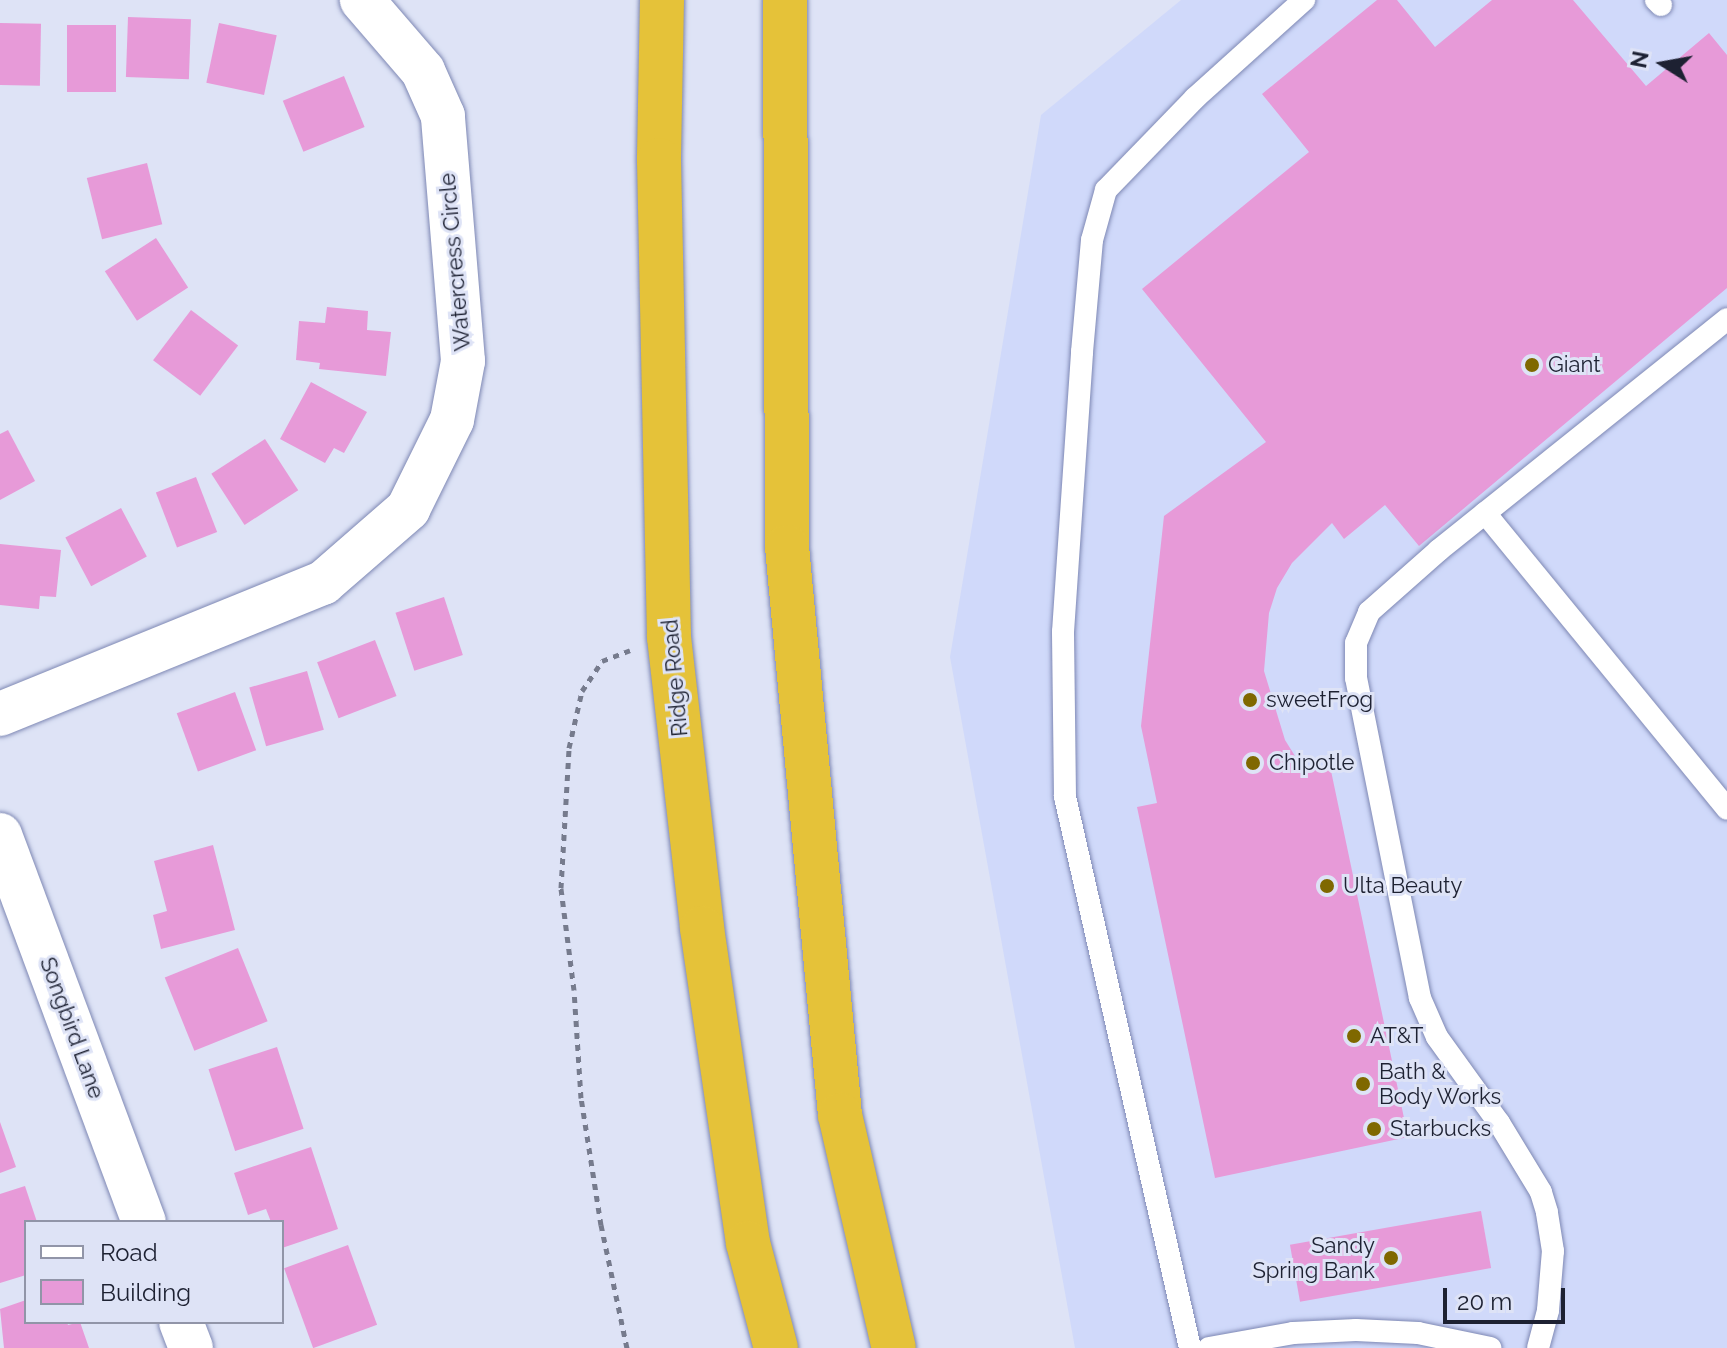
<!DOCTYPE html>
<style>
body{margin:0}
#map{position:relative;width:1727px;height:1348px;overflow:hidden;background:#dee3f6;font-family:Raleway,sans-serif}
div>[style]{position:absolute}
.built>*{inset:0;background:#d0d9fa}
.building>*{inset:0;background:#e79ad8;transform-origin:0 0}
.path>*{height:5px;margin-top:-2.5px;transform-origin:0;background:repeating-linear-gradient(90deg,#767b8d 0 6px,transparent 0 12px)}
.roads{filter:drop-shadow(0 0 2px #7e88b4) drop-shadow(0 0 2px #7e88b4)}
.lane>*{height:22px;margin:-11px;padding:0 11px;transform-origin:11px;border-radius:11px;background:#fff}
.street>*{height:44px;margin:-22px;padding:0 22px;transform-origin:22px;border-radius:22px;background:#fff}
.highway>*{height:44px;margin:-22px;padding:0 22px;transform-origin:22px;border-radius:22px;background:#e5c239}
.dots>*{width:22px;height:22px;translate:-50% -50%;box-sizing:border-box;border:4px solid #dee3f6;border-radius:50%}
span{translate:-50% -50%;white-space:nowrap;text-align:center;line-height:1.15;-webkit-text-stroke:6px #dee3f6;paint-order:stroke}
.street-label{font-size:22px;color:#1d2132}
.poi-label{font-size:22px;color:#1d2132}
.left{translate:0 -50%;text-align:left}
.right{translate:-100% -50%;text-align:right}
.legend{position:absolute;left:24px;top:1220px;width:260px;height:104px;box-sizing:border-box;background:#dee3f6;border:2px solid #9195a8;margin:0;padding:10px 14px;list-style:none;font-size:24px;color:#1d2132}
.legend li{display:flex;align-items:center;gap:16px;height:40px}
.legend b{width:40px;border:2px solid #9195a8}
.north{position:absolute;left:1623px;top:24px;width:80px;height:80px;-webkit-text-stroke:6px #dee3f6;paint-order:stroke;rotate:281deg;font-size:22px;font-weight:700;line-height:32px;text-align:center;color:#1d2132}
.north::after{content:'';display:block;margin:auto;width:28px;height:36px;background:#1d2132;clip-path:polygon(50% 0,100% 100%,50% 72%,0 100%)}
.scale{position:absolute;left:1443px;top:1288px;width:122px;height:36px;box-sizing:border-box;border:4px solid #1d2132;border-top:0;padding-left:10px;font-size:24px;line-height:28px;white-space:nowrap;color:#1d2132;-webkit-text-stroke:6px #dee3f6;paint-order:stroke}
</style>
<div id="map">
<div class="built">
<i style="clip-path:polygon(1181px 0,1727px 0,1727px 1348px,1075px 1348px,950px 657px,1041px 115px)"></i>
</div>
<div class="building">
<i style="clip-path:polygon(1377px 0,1397px 0,1435px 47px,1492px 0,1573px 0,1646px 86px,1709px 33px,1727px 55px,1727px 288px,1419px 546px,1385px 505px,1344px 539px,1332px 523px,1292px 563px,1277px 588px,1269px 613px,1264px 671px,1285px 740px,1305px 772px,1330px 766px,1408px 1137px,1215px 1178px,1137px 807px,1157px 803px,1141px 726px,1164px 516px,1266px 442px,1142px 289px,1309px 152px,1262px 94px)"></i>
<i style="left:128px;top:17px;width:63px;height:60px;rotate:2deg"></i>
<i style="left:0;top:23px;width:41px;height:62px;rotate:1deg"></i>
<i style="left:219px;top:23px;width:59px;height:61px;rotate:12deg"></i>
<i style="left:67px;top:25px;width:49px;height:67px"></i>
<i style="left:344px;top:76px;width:55px;height:66px;rotate:68deg"></i>
<i style="left:147px;top:163px;width:63px;height:62px;rotate:76deg"></i>
<i style="left:156px;top:238px;width:59px;height:61px;rotate:57deg"></i>
<i style="clip-path:polygon(327px 307px,368px 311px,367px 330px,391px 332px,386px 376px,319px 369px,320px 363px,296px 360px,299px 321px,325px 323px)"></i>
<i style="left:191px;top:310px;width:59px;height:63px;rotate:37deg"></i>
<i style="clip-path:polygon(311px 382px,367px 412px,344px 453px,334px 448px,325px 463px,280px 439px)"></i>
<i style="clip-path:polygon(8px 430px,35px 481px,0 500px,0 434px)"></i>
<i style="left:265px;top:439px;width:61px;height:64px;rotate:57deg"></i>
<i style="left:196px;top:477px;width:59px;height:43px;rotate:69deg"></i>
<i style="left:121px;top:508px;width:55px;height:63px;rotate:62deg"></i>
<i style="clip-path:polygon(0 544px,61px 550px,56px 597px,40px 596px,39px 609px,0 605px)"></i>
<i style="left:444px;top:597px;width:61px;height:51px;rotate:72deg"></i>
<i style="left:375px;top:640px;width:60px;height:62px;rotate:69deg"></i>
<i style="left:307px;top:671px;width:61px;height:60px;rotate:74deg"></i>
<i style="left:235px;top:692px;width:62px;height:62px;rotate:70deg"></i>
<i style="clip-path:polygon(213px 845px,235px 930px,161px 949px,153px 915px,167px 911px,154px 861px)"></i>
<i style="left:238px;top:948px;width:79px;height:79px;rotate:68deg"></i>
<i style="left:277px;top:1047px;width:86px;height:72px;rotate:72deg"></i>
<i style="clip-path:polygon(0 1122px,16px 1167px,0 1173px)"></i>
<i style="clip-path:polygon(311px 1147px,338px 1229px,282px 1248px,282px 1222px,271px 1222px,266px 1209px,248px 1215px,234px 1173px)"></i>
<i style="clip-path:polygon(25px 1186px,37px 1222px,26px 1222px,26px 1275px,0 1283px,0 1194px)"></i>
<i style="left:1481px;top:1211px;width:58px;height:194px;rotate:80deg"></i>
<i style="left:348px;top:1245px;width:85px;height:68px;rotate:70deg"></i>
<i style="clip-path:polygon(26px 1300px,26px 1322px,67px 1322px,68px 1325px,80px 1322px,89px 1348px,4px 1348px,0 1309px)"></i>
</div>
<div class="path">
<i style="left:627px;top:1348px;width:126px;rotate:-101.9deg"></i>
<i style="left:601px;top:1225px;width:129px;rotate:-98.9deg"></i>
<i style="left:581px;top:1098px;width:108px;rotate:-93.7deg"></i>
<i style="left:574px;top:990px;width:103px;rotate:-97.3deg"></i>
<i style="left:561px;top:888px;width:140px;rotate:-86.7deg"></i>
<i style="left:569px;top:748px;width:58px;rotate:-77.2deg"></i>
<i style="left:582px;top:691px;width:36px;rotate:-56deg"></i>
<i style="left:602px;top:661px;width:30px;rotate:-21deg"></i>
</div>
<div class="roads">
<div class="lane">
<i style="left:1656px;top:0;width:7px;rotate:45deg"></i>
<i style="left:1485px;top:513px;width:382px;rotate:50.7deg"></i>
<i style="left:1190px;top:1348px;width:565px;rotate:-102.78deg"></i>
<i style="left:1065px;top:797px;width:165px;rotate:-90.7deg"></i>
<i style="left:1063px;top:632px;width:281px;rotate:-86.1deg"></i>
<i style="left:1082px;top:352px;width:112px;rotate:-84.9deg"></i>
<i style="left:1092px;top:240px;width:52px;rotate:-74.4deg"></i>
<i style="left:1106px;top:190px;width:128px;rotate:-45.9deg"></i>
<i style="left:1195px;top:98px;width:147px;rotate:-42deg"></i>
<i style="left:1209px;top:1348px;width:85px;rotate:-10.1deg"></i>
<i style="left:1293px;top:1333px;width:63px;rotate:-2.7deg"></i>
<i style="left:1356px;top:1330px;width:62px;rotate:2.8deg"></i>
<i style="left:1418px;top:1333px;width:74px;rotate:11.8deg"></i>
<i style="left:1538px;top:1348px;width:39px;rotate:-75deg"></i>
<i style="left:1548px;top:1310px;width:59px;rotate:-85.2deg"></i>
<i style="left:1553px;top:1251px;width:39px;rotate:-99deg"></i>
<i style="left:1547px;top:1212px;width:21px;rotate:-107deg"></i>
<i style="left:1541px;top:1192px;width:81px;rotate:-121.3deg"></i>
<i style="left:1499px;top:1123px;width:106px;rotate:-125.8deg"></i>
<i style="left:1437px;top:1037px;width:43px;rotate:-113.6deg"></i>
<i style="left:1420px;top:998px;width:326px;rotate:-101.3deg"></i>
<i style="left:1356px;top:678px;width:35px;rotate:-90deg"></i>
<i style="left:1356px;top:643px;width:34px;rotate:-67deg"></i>
<i style="left:1369px;top:612px;width:94px;rotate:-41.5deg"></i>
<i style="left:1439px;top:550px;width:369px;rotate:-38.7deg"></i>
</div>
<div class="street">
<i style="left:0;top:714px;width:349px;rotate:-22.1deg"></i>
<i style="left:323px;top:583px;width:113px;rotate:-41deg"></i>
<i style="left:408px;top:509px;width:99px;rotate:-63.7deg"></i>
<i style="left:452px;top:420px;width:60px;rotate:-79.4deg"></i>
<i style="left:463px;top:361px;width:246px;rotate:-94.7deg"></i>
<i style="left:443px;top:116px;width:49px;rotate:-114deg"></i>
<i style="left:423px;top:71px;width:94px;rotate:-130.7deg"></i>
<i style="left:0;top:835px;width:413px;rotate:69.6deg"></i>
<i style="left:181px;top:1322px;width:28px;rotate:69deg"></i>
</div>
<div class="highway">
<i style="left:662px;top:0;width:160px;rotate:91.1deg"></i>
<i style="left:659px;top:160px;width:477px;rotate:88.8deg"></i>
<i style="left:669px;top:637px;width:293px;rotate:83.5deg"></i>
<i style="left:702px;top:928px;width:318px;rotate:81.7deg"></i>
<i style="left:748px;top:1243px;width:109px;rotate:75.1deg"></i>
<i style="left:785px;top:0;width:547px;rotate:89.79deg"></i>
<i style="left:787px;top:547px;width:570px;rotate:84.67deg"></i>
<i style="left:840px;top:1115px;width:239px;rotate:77deg"></i>
</div>
</div>
<div class="dots">
<i style="left:1532px;top:365px;background:#7f6800"></i>
<i style="left:1250px;top:700px;background:#7f6800"></i>
<i style="left:1253px;top:763px;background:#7f6800"></i>
<i style="left:1327px;top:886px;background:#7f6800"></i>
<i style="left:1354px;top:1036px;background:#7f6800"></i>
<i style="left:1363px;top:1084px;background:#7f6800"></i>
<i style="left:1374px;top:1129px;background:#7f6800"></i>
<i style="left:1391px;top:1258px;background:#7f6800"></i>
</div>
<div class="street-label">
<span style="left:455px;top:262px;rotate:-95deg">Watercress Circle</span>
<span style="left:675px;top:678px;rotate:-95deg">Ridge Road</span>
<span style="left:72px;top:1028px;rotate:70deg">Songbird Lane</span>
</div>
<div class="poi-label">
<span class="left" style="left:1548px;top:365px">Giant</span>
<span class="left" style="left:1266px;top:700px">sweetFrog</span>
<span class="left" style="left:1269px;top:763px">Chipotle</span>
<span class="left" style="left:1343px;top:886px">Ulta Beauty</span>
<span class="left" style="left:1370px;top:1036px">AT&amp;T</span>
<span class="left" style="left:1379px;top:1084px">Bath &amp;<br>Body Works</span>
<span class="left" style="left:1390px;top:1129px">Starbucks</span>
<span class="right" style="left:1375px;top:1258px">Sandy<br>Spring Bank</span>
</div>
<ul class="legend">
<li><b style="height:10px;background:#fff"></b>Road</li>
<li><b style="height:22px;background:#e79ad8"></b>Building</li>
</ul>
<div class="north">N</div>
<div class="scale">20 m</div>
</div>
